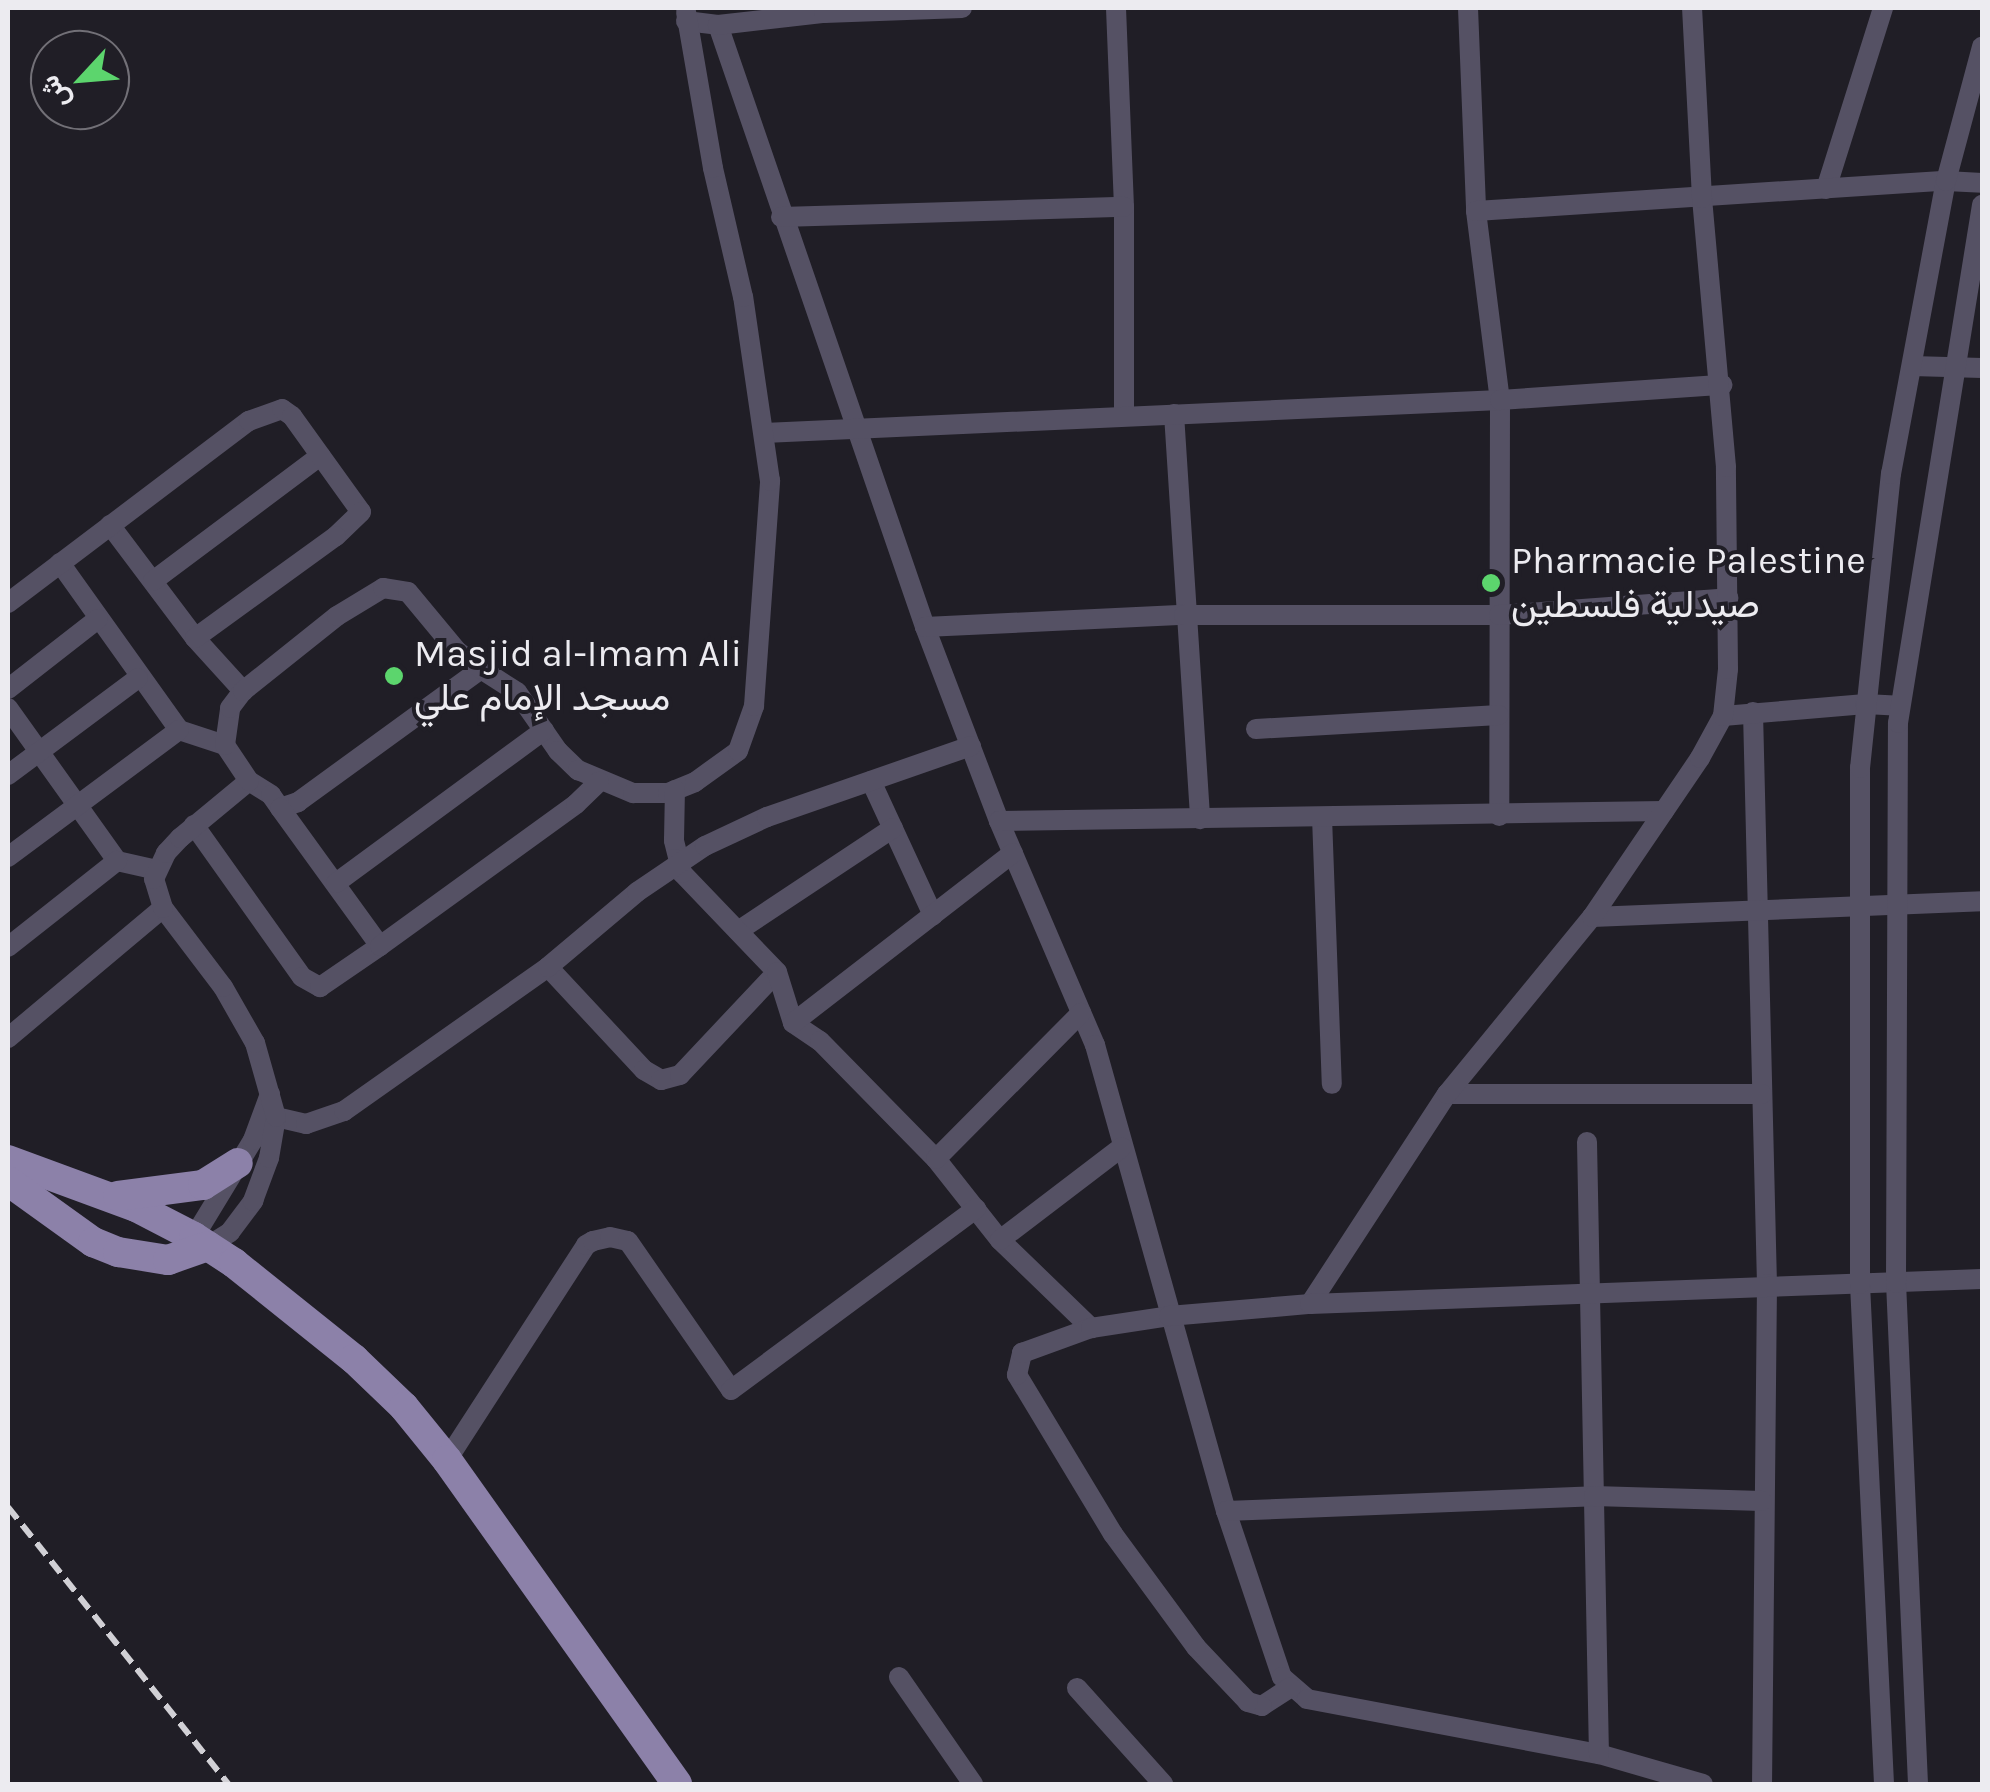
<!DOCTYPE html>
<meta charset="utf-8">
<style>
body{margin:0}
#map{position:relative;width:1990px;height:1792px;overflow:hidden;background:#201e26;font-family:Karla,Vazirmatn,sans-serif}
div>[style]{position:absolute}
.minor>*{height:20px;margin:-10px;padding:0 10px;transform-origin:10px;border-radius:10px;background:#555164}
.primary>*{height:30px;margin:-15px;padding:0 15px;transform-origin:15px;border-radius:15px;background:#8c81a9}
.rail>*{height:6px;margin-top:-3px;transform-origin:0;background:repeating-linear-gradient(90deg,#d1d0d5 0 15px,transparent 0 23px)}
.dots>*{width:28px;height:28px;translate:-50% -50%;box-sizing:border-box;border:5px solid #201e26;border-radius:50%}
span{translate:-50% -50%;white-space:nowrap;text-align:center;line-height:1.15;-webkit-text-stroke:8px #201e26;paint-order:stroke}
.poi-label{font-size:38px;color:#ecebf0}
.left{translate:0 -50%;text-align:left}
.frame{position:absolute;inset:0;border:10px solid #ecebf0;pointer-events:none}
.north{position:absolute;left:30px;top:30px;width:100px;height:100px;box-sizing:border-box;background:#201e26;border:2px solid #727077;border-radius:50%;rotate:244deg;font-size:28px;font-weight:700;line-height:40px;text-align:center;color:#ecebf0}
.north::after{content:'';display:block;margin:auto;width:35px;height:45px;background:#5cd56d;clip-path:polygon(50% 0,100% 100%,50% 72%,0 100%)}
</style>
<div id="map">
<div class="minor">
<i style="left:1116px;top:8px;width:199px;rotate:87.7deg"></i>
<i style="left:1124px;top:207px;width:208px;rotate:90deg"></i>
<i style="left:1468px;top:8px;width:203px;rotate:87.7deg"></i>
<i style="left:1476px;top:211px;width:191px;rotate:82.8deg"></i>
<i style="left:1500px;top:400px;width:416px;rotate:90.1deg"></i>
<i style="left:686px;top:21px;width:32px;rotate:7deg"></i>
<i style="left:718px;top:25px;width:637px;rotate:71.02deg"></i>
<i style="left:925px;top:627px;width:208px;rotate:69.1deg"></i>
<i style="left:999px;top:821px;width:244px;rotate:66.8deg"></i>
<i style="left:1095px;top:1045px;width:484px;rotate:74.3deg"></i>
<i style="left:1226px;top:1511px;width:175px;rotate:71.4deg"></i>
<i style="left:1282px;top:1677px;width:33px;rotate:41deg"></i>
<i style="left:1307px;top:1699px;width:297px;rotate:10.7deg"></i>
<i style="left:1599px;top:1754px;width:108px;rotate:16.1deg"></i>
<i style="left:718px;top:25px;width:107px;rotate:-6.5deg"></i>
<i style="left:824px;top:13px;width:138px;rotate:-2.1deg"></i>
<i style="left:1826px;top:189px;width:190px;rotate:-72.5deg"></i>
<i style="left:1476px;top:211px;width:471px;rotate:-3.7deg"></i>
<i style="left:1946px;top:181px;width:36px;rotate:3deg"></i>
<i style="left:781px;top:217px;width:343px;rotate:-1.7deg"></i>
<i style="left:1912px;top:366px;width:70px;rotate:1.6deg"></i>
<i style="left:1174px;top:414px;width:406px;rotate:86.3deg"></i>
<i style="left:764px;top:433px;width:737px;rotate:-2.57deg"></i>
<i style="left:1500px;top:400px;width:223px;rotate:-3.9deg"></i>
<i style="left:110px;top:525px;width:141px;rotate:53deg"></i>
<i style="left:195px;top:638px;width:72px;rotate:47.8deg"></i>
<i style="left:60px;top:563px;width:205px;rotate:54.5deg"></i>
<i style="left:179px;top:730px;width:48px;rotate:18.1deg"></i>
<i style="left:153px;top:581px;width:209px;rotate:-36.8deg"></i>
<i style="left:8px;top:603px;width:302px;rotate:-37.1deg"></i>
<i style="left:249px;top:421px;width:35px;rotate:-20deg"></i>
<i style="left:282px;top:409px;width:12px;rotate:35deg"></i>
<i style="left:292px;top:416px;width:118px;rotate:54.3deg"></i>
<i style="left:361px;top:512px;width:35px;rotate:136deg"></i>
<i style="left:336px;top:536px;width:174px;rotate:144.1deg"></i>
<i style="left:925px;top:627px;width:259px;rotate:-2.7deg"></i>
<i style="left:1184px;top:615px;width:315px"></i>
<i style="left:1499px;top:615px;width:230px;rotate:-4.2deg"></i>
<i style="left:8px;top:689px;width:114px;rotate:-37.9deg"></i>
<i style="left:8px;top:708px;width:188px;rotate:54.5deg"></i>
<i style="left:117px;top:861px;width:41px;rotate:12.7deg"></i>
<i style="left:1753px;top:712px;width:572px;rotate:88.6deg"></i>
<i style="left:1767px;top:1284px;width:500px;rotate:90.57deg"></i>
<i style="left:1723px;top:716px;width:143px;rotate:-4.8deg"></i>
<i style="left:1865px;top:704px;width:34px;rotate:3deg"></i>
<i style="left:1256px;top:729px;width:243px;rotate:-3.3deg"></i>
<i style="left:8px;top:775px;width:162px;rotate:-36.7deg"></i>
<i style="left:249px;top:781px;width:26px;rotate:32deg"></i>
<i style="left:271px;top:795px;width:16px;rotate:55deg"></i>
<i style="left:280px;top:808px;width:19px;rotate:-18deg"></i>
<i style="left:298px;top:802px;width:226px;rotate:-36deg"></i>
<i style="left:481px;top:669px;width:43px;rotate:32.6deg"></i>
<i style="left:517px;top:692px;width:72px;rotate:55.2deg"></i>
<i style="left:558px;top:751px;width:28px;rotate:44deg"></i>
<i style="left:578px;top:770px;width:60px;rotate:22.7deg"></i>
<i style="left:633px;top:793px;width:35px"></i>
<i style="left:668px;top:793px;width:29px;rotate:-22deg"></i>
<i style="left:695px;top:782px;width:53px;rotate:-35.8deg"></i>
<i style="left:738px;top:751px;width:48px;rotate:-70.4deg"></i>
<i style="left:754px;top:706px;width:226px;rotate:-85.9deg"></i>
<i style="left:770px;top:481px;width:186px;rotate:-98.3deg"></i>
<i style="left:743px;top:297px;width:132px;rotate:-103.1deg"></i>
<i style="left:713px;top:168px;width:158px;rotate:-99.8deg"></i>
<i style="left:871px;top:781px;width:148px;rotate:65.2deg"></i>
<i style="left:1322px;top:817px;width:267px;rotate:87.9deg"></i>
<i style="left:999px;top:821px;width:665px;rotate:-0.86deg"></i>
<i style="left:194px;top:825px;width:186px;rotate:54.6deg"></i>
<i style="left:302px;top:977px;width:21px;rotate:29deg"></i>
<i style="left:320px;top:987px;width:73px;rotate:-34.3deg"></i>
<i style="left:380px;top:946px;width:170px;rotate:-125.9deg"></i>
<i style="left:8px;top:857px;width:213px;rotate:-36.6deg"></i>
<i style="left:336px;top:883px;width:258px;rotate:-36.3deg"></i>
<i style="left:1592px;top:917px;width:390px;rotate:-2.3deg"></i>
<i style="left:738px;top:931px;width:186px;rotate:-33.6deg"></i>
<i style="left:380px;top:946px;width:242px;rotate:-35.9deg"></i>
<i style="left:576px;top:804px;width:32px;rotate:-44deg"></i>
<i style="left:8px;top:947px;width:139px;rotate:-38.3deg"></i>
<i style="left:548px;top:967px;width:141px;rotate:47deg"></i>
<i style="left:644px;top:1070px;width:20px;rotate:30deg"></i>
<i style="left:661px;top:1080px;width:20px;rotate:-15deg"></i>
<i style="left:680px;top:1075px;width:141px;rotate:-46.7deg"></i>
<i style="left:777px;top:972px;width:137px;rotate:-133.8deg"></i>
<i style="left:682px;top:873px;width:34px;rotate:-104deg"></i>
<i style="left:674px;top:840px;width:50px;rotate:-88.9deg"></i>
<i style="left:777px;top:972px;width:53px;rotate:72.6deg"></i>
<i style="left:793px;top:1023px;width:32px;rotate:34deg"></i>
<i style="left:820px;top:1041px;width:165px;rotate:45.5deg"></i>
<i style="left:936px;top:1159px;width:103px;rotate:51.7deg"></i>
<i style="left:1000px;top:1240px;width:127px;rotate:44deg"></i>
<i style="left:793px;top:1023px;width:278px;rotate:-37.7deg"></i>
<i style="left:8px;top:1038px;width:202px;rotate:-40deg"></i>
<i style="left:1447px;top:1094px;width:315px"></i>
<i style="left:276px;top:1117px;width:31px;rotate:13deg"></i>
<i style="left:306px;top:1124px;width:40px;rotate:-18.9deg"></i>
<i style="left:344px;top:1111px;width:250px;rotate:-35.2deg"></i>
<i style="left:548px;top:967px;width:116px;rotate:-40.1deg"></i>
<i style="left:637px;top:892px;width:82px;rotate:-34.1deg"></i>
<i style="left:705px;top:846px;width:68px;rotate:-25.1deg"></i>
<i style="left:767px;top:817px;width:216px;rotate:-19.2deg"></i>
<i style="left:1587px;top:1142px;width:612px;rotate:88.88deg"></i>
<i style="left:936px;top:1159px;width:206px;rotate:-45.2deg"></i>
<i style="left:194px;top:1237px;width:114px;rotate:-58.7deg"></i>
<i style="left:253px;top:1140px;width:49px;rotate:-69.7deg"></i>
<i style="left:1000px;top:1240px;width:153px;rotate:-37.3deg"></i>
<i style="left:208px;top:1246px;width:26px;rotate:-32deg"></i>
<i style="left:230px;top:1232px;width:39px;rotate:-53deg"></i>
<i style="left:253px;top:1201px;width:46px;rotate:-69.6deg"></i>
<i style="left:269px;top:1158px;width:42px;rotate:-80.3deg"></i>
<i style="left:276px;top:1117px;width:77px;rotate:-105.8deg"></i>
<i style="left:255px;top:1043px;width:64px;rotate:-119.7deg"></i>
<i style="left:223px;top:987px;width:99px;rotate:-127.2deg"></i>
<i style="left:163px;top:908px;width:30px;rotate:-107deg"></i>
<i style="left:154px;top:879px;width:29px;rotate:-65deg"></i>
<i style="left:166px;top:853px;width:21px;rotate:-47deg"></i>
<i style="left:180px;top:838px;width:89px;rotate:-39.6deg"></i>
<i style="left:249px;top:781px;width:43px;rotate:-123.7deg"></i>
<i style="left:225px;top:745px;width:37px;rotate:-82deg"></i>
<i style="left:230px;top:708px;width:21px;rotate:-53deg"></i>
<i style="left:243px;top:691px;width:120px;rotate:-38.6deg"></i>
<i style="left:337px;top:616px;width:54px;rotate:-31.3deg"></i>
<i style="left:383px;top:588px;width:25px;rotate:9deg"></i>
<i style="left:408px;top:592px;width:77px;rotate:50.3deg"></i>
<i style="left:457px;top:651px;width:30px;rotate:37deg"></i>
<i style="left:1310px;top:1304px;width:251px;rotate:-56.9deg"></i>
<i style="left:1447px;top:1094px;width:229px;rotate:-50.7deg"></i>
<i style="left:1592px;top:917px;width:192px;rotate:-55.8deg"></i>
<i style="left:1700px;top:758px;width:48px;rotate:-61.3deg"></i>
<i style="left:1723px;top:716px;width:47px;rotate:-83.9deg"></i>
<i style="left:1728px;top:669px;width:202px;rotate:-90.6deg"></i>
<i style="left:1726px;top:467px;width:270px;rotate:-95.1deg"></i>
<i style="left:1702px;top:198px;width:190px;rotate:-93deg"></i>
<i style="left:447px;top:1460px;width:256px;rotate:-57.1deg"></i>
<i style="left:586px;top:1245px;width:8px;rotate:-30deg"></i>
<i style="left:593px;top:1241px;width:17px;rotate:-13deg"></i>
<i style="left:610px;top:1237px;width:18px;rotate:13deg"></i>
<i style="left:628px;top:1241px;width:181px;rotate:55.3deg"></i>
<i style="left:731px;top:1390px;width:305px;rotate:-36.5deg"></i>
<i style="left:1226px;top:1511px;width:368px;rotate:-2.3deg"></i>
<i style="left:1594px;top:1496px;width:168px;rotate:1.7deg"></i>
<i style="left:899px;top:1677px;width:130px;rotate:55.3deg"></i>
<i style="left:1291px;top:1687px;width:35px;rotate:147deg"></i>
<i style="left:1262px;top:1706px;width:15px;rotate:-164deg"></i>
<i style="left:1248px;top:1702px;width:76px;rotate:-133.4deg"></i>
<i style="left:1196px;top:1647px;width:140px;rotate:-126.3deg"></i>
<i style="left:1113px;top:1534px;width:186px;rotate:-121.1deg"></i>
<i style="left:1017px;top:1375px;width:23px;rotate:-77deg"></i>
<i style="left:1022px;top:1353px;width:73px;rotate:-19.9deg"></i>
<i style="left:1091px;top:1328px;width:79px;rotate:-8.7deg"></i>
<i style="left:1169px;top:1316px;width:142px;rotate:-4.9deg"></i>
<i style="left:1310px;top:1304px;width:672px;rotate:-2.13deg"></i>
<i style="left:1077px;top:1688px;width:129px;rotate:48.1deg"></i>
<i style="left:1884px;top:1784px;width:501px;rotate:-92.75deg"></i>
<i style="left:1860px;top:1284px;width:516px;rotate:-90deg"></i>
<i style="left:1860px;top:768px;width:296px;rotate:-84deg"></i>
<i style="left:1891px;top:474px;width:298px;rotate:-79.4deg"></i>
<i style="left:1946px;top:181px;width:139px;rotate:-75deg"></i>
<i style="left:1918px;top:1784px;width:501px;rotate:-92.51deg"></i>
<i style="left:1896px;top:1283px;width:560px;rotate:-89.8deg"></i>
<i style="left:1898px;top:723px;width:525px;rotate:-80.79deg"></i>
</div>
<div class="primary">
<i style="left:8px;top:1160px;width:136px;rotate:20.2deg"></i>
<i style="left:136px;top:1207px;width:65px;rotate:27.3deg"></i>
<i style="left:194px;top:1237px;width:48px;rotate:33deg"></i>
<i style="left:234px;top:1263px;width:154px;rotate:38.7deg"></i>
<i style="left:354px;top:1359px;width:69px;rotate:43.8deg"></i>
<i style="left:404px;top:1407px;width:68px;rotate:50.9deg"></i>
<i style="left:447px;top:1460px;width:397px;rotate:54.6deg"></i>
<i style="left:8px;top:1181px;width:105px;rotate:35.7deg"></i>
<i style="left:93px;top:1242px;width:27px;rotate:22deg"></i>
<i style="left:118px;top:1252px;width:51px;rotate:9.1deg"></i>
<i style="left:168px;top:1260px;width:42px;rotate:-19.3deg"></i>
<i style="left:118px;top:1196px;width:86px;rotate:-7.4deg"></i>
<i style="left:203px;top:1185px;width:41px;rotate:-32.2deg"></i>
</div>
<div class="rail">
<i style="left:8px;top:1507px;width:354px;rotate:51.5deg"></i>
</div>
<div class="dots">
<i style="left:1491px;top:583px;background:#5cd56d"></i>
<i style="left:394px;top:676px;background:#5cd56d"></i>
</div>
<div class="poi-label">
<span class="left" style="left:1511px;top:583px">Pharmacie Palestine<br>صيدلية فلسطين</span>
<span class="left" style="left:414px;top:676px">Masjid al-Imam Ali<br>مسجد الإمام علي</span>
</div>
<div class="frame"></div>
<div class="north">ش</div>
</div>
